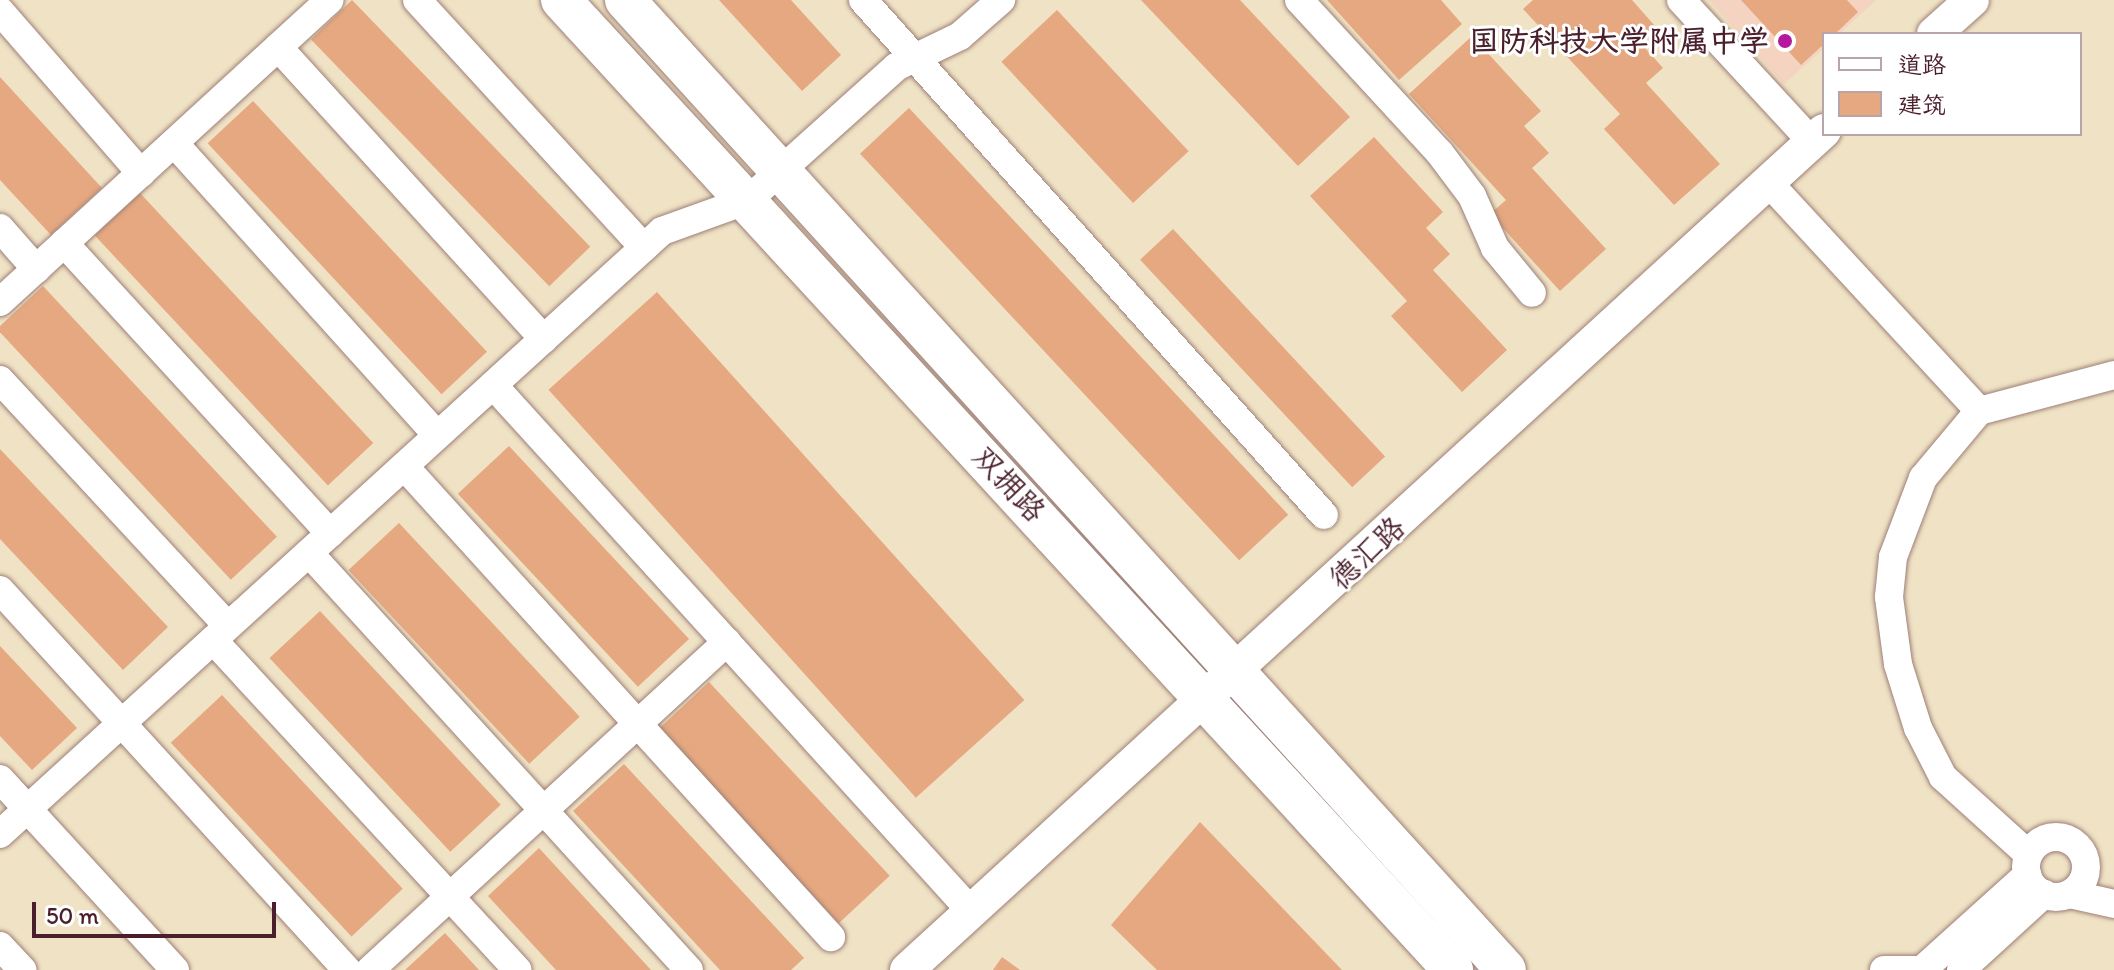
<!DOCTYPE html>
<meta charset="utf-8">
<style>
body{margin:0}
#map{position:relative;width:2114px;height:970px;overflow:hidden;background:#f0e2c5;font-family:Itim,"LXGW WenKai TC",sans-serif}
div>[style]{position:absolute}
.built>*{inset:0;background:#f4d3c0}
.building>*{inset:0;background:#e6a881;transform-origin:0 0}
.roads{filter:drop-shadow(0 0 2px #9d8078) drop-shadow(0 0 2px #9d8078)}
.minor>*{height:28px;margin:-14px;padding:0 14px;transform-origin:14px;border-radius:14px;background:#fff}
.minor>.ring{margin:-14px;padding:0;box-sizing:content-box;background:none;border:28px solid #fff;border-radius:50%}
.tertiary>*{height:34px;margin:-17px;padding:0 17px;transform-origin:17px;border-radius:17px;background:#fff}
.secondary>*{height:40px;margin:-20px;padding:0 20px;transform-origin:20px;border-radius:20px;background:#fff}
.dots>*{width:22px;height:22px;translate:-50% -50%;box-sizing:border-box;border:4px solid #fff;border-radius:50%}
span{translate:-50% -50%;white-space:nowrap;text-align:center;line-height:1.15;-webkit-text-stroke:6px #fff;paint-order:stroke}
.poi-label{font-size:30px;color:#4a1f2b;font-weight:700}
.right{translate:-100% -50%;text-align:right}
.street-label{font-size:30px;color:#4a1f2b}
.legend{position:absolute;left:1822px;top:32px;width:260px;height:104px;box-sizing:border-box;background:#fff;border:2px solid #b7a5aa;margin:0;padding:10px 14px;list-style:none;font-size:24px;color:#4a1f2b}
.legend li{display:flex;align-items:center;gap:16px;height:40px}
.legend b{width:40px;border:2px solid #b7a5aa}
.scale{position:absolute;left:32px;top:902px;width:244px;height:36px;box-sizing:border-box;border:4px solid #4a1f2b;border-top:0;padding-left:10px;font-size:24px;line-height:28px;white-space:nowrap;color:#4a1f2b;-webkit-text-stroke:6px #fff;paint-order:stroke}
</style>
<div id="map">
<div class="built">
<i style="clip-path:polygon(1709px 0,1876px 0,1839px 34px,1824px 34px,1824px 48px,1784px 84px)"></i>
</div>
<div class="building">
<i style="left:352px;top:0;width:343px;height:57px;rotate:46deg"></i>
<i style="clip-path:polygon(719px 0,791px 0,841px 55px,802px 91px)"></i>
<i style="clip-path:polygon(1141px 0,1240px 0,1350px 117px,1298px 166px)"></i>
<i style="clip-path:polygon(1327px 0,1441px 0,1462px 24px,1399px 80px)"></i>
<i style="clip-path:polygon(1533px 0,1632px 0,1655px 26px,1639px 41px,1663px 68px,1646px 83px,1720px 164px,1674px 205px,1604px 129px,1620px 114px,1523px 9px)"></i>
<i style="clip-path:polygon(1741px 0,1847px 0,1858px 12px,1835px 34px,1824px 34px,1824px 44px,1801px 65px)"></i>
<i style="left:1057px;top:10px;width:193px;height:76px;rotate:47deg"></i>
<i style="clip-path:polygon(1472px 36px,1541px 111px,1524px 126px,1549px 153px,1532px 168px,1606px 249px,1560px 291px,1490px 214px,1506px 200px,1409px 94px)"></i>
<i style="clip-path:polygon(0 77px,102px 188px,51px 235px,0 180px)"></i>
<i style="left:253px;top:101px;width:343px;height:62px;rotate:47deg"></i>
<i style="left:909px;top:108px;width:556px;height:67px;rotate:47deg"></i>
<i style="clip-path:polygon(1374px 137px,1443px 212px,1426px 228px,1450px 254px,1433px 270px,1507px 350px,1462px 392px,1391px 316px,1407px 301px,1310px 196px)"></i>
<i style="left:140px;top:193px;width:342px;height:62px;rotate:47deg"></i>
<i style="left:1173px;top:229px;width:311px;height:45px;rotate:47deg"></i>
<i style="left:43px;top:286px;width:343px;height:63px;rotate:47deg"></i>
<i style="left:657px;top:292px;width:549px;height:146px;rotate:48deg"></i>
<i style="left:509px;top:446px;width:264px;height:70px;rotate:47deg"></i>
<i style="clip-path:polygon(0 449px,168px 627px,123px 670px,0 539px)"></i>
<i style="left:399px;top:523px;width:265px;height:69px;rotate:47deg"></i>
<i style="left:320px;top:611px;width:265px;height:69px;rotate:47deg"></i>
<i style="clip-path:polygon(0 646px,77px 728px,32px 770px,0 736px)"></i>
<i style="left:709px;top:682px;width:265px;height:70px;rotate:47deg"></i>
<i style="left:222px;top:695px;width:265px;height:70px;rotate:47deg"></i>
<i style="clip-path:polygon(624px 764px,804px 958px,791px 970px,720px 970px,573px 811px)"></i>
<i style="clip-path:polygon(1200px 822px,1342px 970px,1157px 970px,1111px 925px)"></i>
<i style="clip-path:polygon(539px 848px,651px 970px,556px 970px,488px 896px)"></i>
<i style="clip-path:polygon(445px 933px,479px 970px,405px 970px)"></i>
<i style="clip-path:polygon(1002px 957px,1020px 970px,993px 970px)"></i>
</div>
<div class="roads">
<div class="minor">
<i style="left:417px;top:0;width:336px;rotate:47.5deg"></i>
<i style="left:863px;top:0;width:691px;rotate:48.17deg"></i>
<i style="left:1299px;top:0;width:207px;rotate:47.4deg"></i>
<i style="left:1439px;top:152px;width:55px;rotate:53.1deg"></i>
<i style="left:1472px;top:196px;width:57px;rotate:66.1deg"></i>
<i style="left:1495px;top:248px;width:58px;rotate:50.6deg"></i>
<i style="left:1681px;top:0;width:193px;rotate:47.3deg"></i>
<i style="left:0;top:11px;width:215px;rotate:49deg"></i>
<i style="left:278px;top:47px;width:395px;rotate:47.7deg"></i>
<i style="left:174px;top:143px;width:393px;rotate:48deg"></i>
<i style="left:1768px;top:182px;width:311px;rotate:47.3deg"></i>
<i style="left:0;top:228px;width:55px;rotate:48.7deg"></i>
<i style="left:64px;top:243px;width:394px;rotate:47.5deg"></i>
<i style="left:0;top:302px;width:447px;rotate:-42.5deg"></i>
<i style="left:0;top:380px;width:335px;rotate:47.2deg"></i>
<i style="left:493px;top:385px;width:711px;rotate:47.74deg"></i>
<i style="left:404px;top:466px;width:636px;rotate:47.81deg"></i>
<i style="left:309px;top:553px;width:564px;rotate:47.66deg"></i>
<i style="left:0;top:590px;width:515px;rotate:47.6deg"></i>
<i style="left:213px;top:640px;width:449px;rotate:47.3deg"></i>
<i style="left:0;top:779px;width:259px;rotate:47.5deg"></i>
<i style="left:0;top:834px;width:895px;rotate:-42.33deg"></i>
<i style="left:662px;top:231px;width:91px;rotate:-19.8deg"></i>
<i style="left:748px;top:200px;width:199px;rotate:-41.9deg"></i>
<i style="left:896px;top:67px;width:71px;rotate:-25.8deg"></i>
<i style="left:960px;top:36px;width:55px;rotate:-41.3deg"></i>
<i class="ring" style="left:2026px;top:837px;width:32px;height:32px"></i>
<i style="left:2028px;top:854px;width:115px;rotate:-137.8deg"></i>
<i style="left:1943px;top:777px;width:55px;rotate:-117deg"></i>
<i style="left:1918px;top:728px;width:67px;rotate:-107.4deg"></i>
<i style="left:1898px;top:664px;width:68px;rotate:-97.7deg"></i>
<i style="left:1889px;top:597px;width:40px;rotate:-84.3deg"></i>
<i style="left:1893px;top:557px;width:85px;rotate:-69.2deg"></i>
<i style="left:1923px;top:478px;width:87px;rotate:-50.1deg"></i>
<i style="left:1979px;top:411px;width:140px;rotate:-14.9deg"></i>
<i style="left:2070px;top:894px;width:45px;rotate:12.8deg"></i>
<i style="left:0;top:946px;width:33px;rotate:47deg"></i>
<i style="left:370px;top:970px;width:485px;rotate:-42.6deg"></i>
<i style="left:1884px;top:970px;width:38px"></i>
<i style="left:1922px;top:970px;width:142px;rotate:-42.1deg"></i>
<i style="left:1961px;top:970px;width:113px;rotate:-42.5deg"></i>
</div>
<div class="tertiary">
<i style="left:1934px;top:34px;width:51px;rotate:-41.8deg"></i>
<i style="left:907px;top:970px;width:1243px;rotate:-42.46deg"></i>
</div>
<div class="secondary">
<i style="left:561px;top:0;width:1318px;rotate:47.4deg"></i>
<i style="left:625px;top:0;width:1310px;rotate:47.75deg"></i>
</div>
</div>
<div class="dots">
<i style="left:1785px;top:41px;background:#b5179e"></i>
</div>
<div class="poi-label">
<span class="right" style="left:1769px;top:41px">国防科技大学附属中学</span>
</div>
<div class="street-label">
<span style="left:1009px;top:484px;rotate:47deg">双拥路</span>
<span style="left:1367px;top:553px;rotate:-43deg">德汇路</span>
</div>
<ul class="legend">
<li><b style="height:10px;background:#fff"></b>道路</li>
<li><b style="height:22px;background:#e6a881"></b>建筑</li>
</ul>
<div class="scale">50 m</div>
</div>
